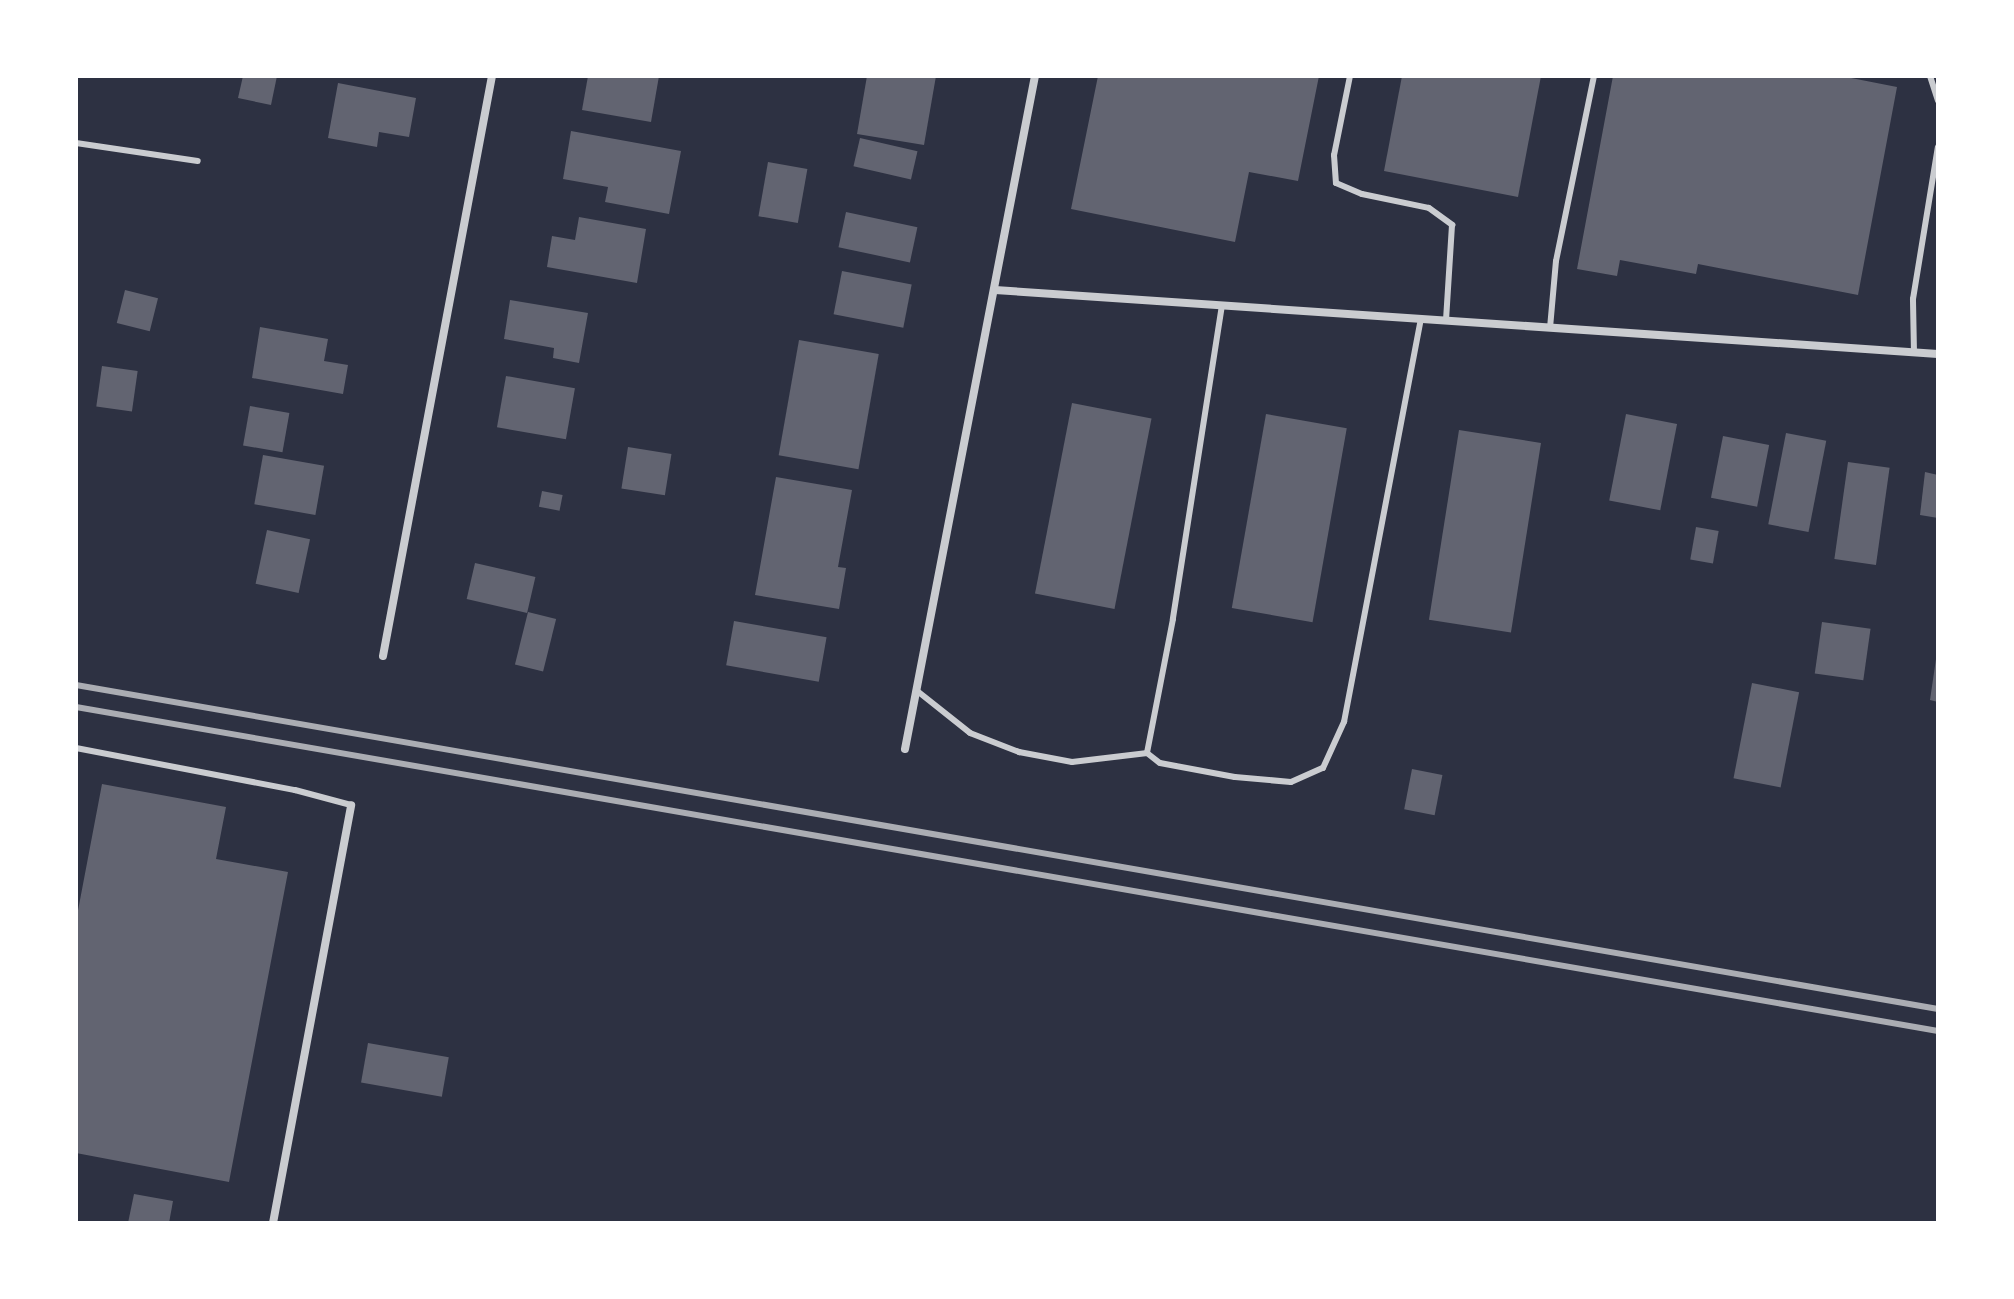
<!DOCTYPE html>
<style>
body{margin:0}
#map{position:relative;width:2014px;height:1299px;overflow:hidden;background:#2d3142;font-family:Poppins,sans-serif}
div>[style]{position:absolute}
.building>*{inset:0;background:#626471;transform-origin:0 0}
.service>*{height:6px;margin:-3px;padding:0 3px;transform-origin:3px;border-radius:3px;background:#caccd0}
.minor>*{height:8px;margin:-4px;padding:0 4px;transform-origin:4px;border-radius:4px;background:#caccd0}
.rail>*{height:6px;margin:-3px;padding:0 3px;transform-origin:3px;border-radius:3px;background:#abadb3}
span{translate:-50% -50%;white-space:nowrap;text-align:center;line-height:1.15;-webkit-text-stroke:7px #fff;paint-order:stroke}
.frame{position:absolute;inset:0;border:78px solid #fff;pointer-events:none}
</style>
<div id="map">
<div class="building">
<i style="clip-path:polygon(243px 76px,277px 76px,271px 105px,238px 98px)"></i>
<i style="clip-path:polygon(588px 76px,659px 76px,651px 122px,582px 110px)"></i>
<i style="clip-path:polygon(867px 76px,936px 76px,924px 145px,857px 134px)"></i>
<i style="clip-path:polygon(1098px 76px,1319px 76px,1298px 181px,1249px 172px,1235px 242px,1071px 209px)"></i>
<i style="clip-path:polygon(1402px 76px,1541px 76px,1518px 197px,1384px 171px)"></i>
<i style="clip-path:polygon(1613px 76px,1841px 76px,1897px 87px,1858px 295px,1698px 264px,1696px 274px,1620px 260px,1617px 276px,1577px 269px)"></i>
<i style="clip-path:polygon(338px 83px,416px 98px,409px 137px,379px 132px,377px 147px,328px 138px)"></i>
<i style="clip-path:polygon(571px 131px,681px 151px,669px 214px,605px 202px,608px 187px,563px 179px)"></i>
<i style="left:860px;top:138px;width:59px;height:29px;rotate:13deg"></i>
<i style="left:768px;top:162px;width:40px;height:55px;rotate:10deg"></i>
<i style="left:846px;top:212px;width:73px;height:36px;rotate:12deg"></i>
<i style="clip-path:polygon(579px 217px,646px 229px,637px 283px,547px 267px,552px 236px,575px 240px)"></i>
<i style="left:842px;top:271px;width:71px;height:44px;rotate:11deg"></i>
<i style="left:125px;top:290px;width:34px;height:34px;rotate:14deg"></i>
<i style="clip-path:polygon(510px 300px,588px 313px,579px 363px,553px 358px,554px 348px,504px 339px)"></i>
<i style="clip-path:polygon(260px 327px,328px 339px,324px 361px,348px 365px,343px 394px,252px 378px)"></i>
<i style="left:799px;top:340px;width:81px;height:117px;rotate:10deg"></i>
<i style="left:102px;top:366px;width:36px;height:41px;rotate:8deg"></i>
<i style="left:506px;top:376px;width:70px;height:52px;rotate:10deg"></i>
<i style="left:1072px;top:403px;width:81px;height:194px;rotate:11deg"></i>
<i style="left:250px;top:406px;width:40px;height:40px;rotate:10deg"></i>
<i style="left:1266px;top:414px;width:82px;height:197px;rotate:10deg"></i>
<i style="left:1626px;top:414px;width:52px;height:88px;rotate:11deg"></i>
<i style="left:1459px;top:430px;width:83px;height:192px;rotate:9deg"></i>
<i style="left:1786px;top:433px;width:41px;height:93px;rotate:11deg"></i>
<i style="left:1723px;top:436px;width:47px;height:63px;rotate:11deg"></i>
<i style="left:628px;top:447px;width:44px;height:42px;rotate:9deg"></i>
<i style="left:263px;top:455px;width:62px;height:50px;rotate:10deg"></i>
<i style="left:1848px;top:462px;width:42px;height:98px;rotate:8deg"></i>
<i style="clip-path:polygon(1925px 472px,1938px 475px,1938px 518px,1920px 515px)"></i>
<i style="clip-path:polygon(776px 477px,852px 490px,838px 567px,846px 568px,839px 609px,755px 595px)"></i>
<i style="left:542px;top:491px;width:21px;height:16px;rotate:11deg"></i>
<i style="left:1696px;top:527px;width:23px;height:33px;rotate:10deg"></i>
<i style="left:267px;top:530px;width:44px;height:55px;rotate:12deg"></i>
<i style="left:475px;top:563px;width:62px;height:37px;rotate:13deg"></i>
<i style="left:528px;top:612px;width:29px;height:54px;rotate:14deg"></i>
<i style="left:734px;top:621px;width:94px;height:45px;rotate:10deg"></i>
<i style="left:1822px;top:622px;width:49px;height:52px;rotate:8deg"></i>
<i style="clip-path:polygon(1936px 659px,1938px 659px,1938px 702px,1930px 700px)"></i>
<i style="left:1752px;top:683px;width:48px;height:97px;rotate:11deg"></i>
<i style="left:1412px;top:769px;width:31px;height:41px;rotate:11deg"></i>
<i style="clip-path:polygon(102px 784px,226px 807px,216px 859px,288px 872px,229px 1182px,76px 1153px,76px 921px)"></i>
<i style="left:368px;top:1043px;width:82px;height:40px;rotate:10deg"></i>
<i style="clip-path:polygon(134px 1194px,173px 1201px,169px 1223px,128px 1223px)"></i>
</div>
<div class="service">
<i style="left:1350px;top:76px;width:81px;rotate:101.4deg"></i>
<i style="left:1334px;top:155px;width:28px;rotate:86deg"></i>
<i style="left:1336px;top:183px;width:28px;rotate:23deg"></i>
<i style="left:1362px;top:194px;width:68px;rotate:11.8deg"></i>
<i style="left:1429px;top:208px;width:29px;rotate:36deg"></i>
<i style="left:1452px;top:225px;width:95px;rotate:93.6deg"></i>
<i style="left:1930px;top:76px;width:26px;rotate:72deg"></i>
<i style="left:76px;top:143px;width:123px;rotate:8.4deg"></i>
<i style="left:1222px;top:305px;width:318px;rotate:98.9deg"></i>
<i style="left:1173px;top:619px;width:136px;rotate:101deg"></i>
<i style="left:1147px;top:753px;width:16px;rotate:38deg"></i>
<i style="left:1160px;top:763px;width:76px;rotate:10.6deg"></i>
<i style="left:1235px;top:777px;width:56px;rotate:5.1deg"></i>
<i style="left:1291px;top:782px;width:35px;rotate:-24deg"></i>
<i style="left:1323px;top:768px;width:51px;rotate:-65.5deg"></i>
<i style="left:1344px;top:722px;width:410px;rotate:-79.2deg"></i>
<i style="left:1550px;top:328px;width:67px;rotate:-84.9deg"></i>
<i style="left:1556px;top:261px;width:189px;rotate:-78.4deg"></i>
<i style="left:1914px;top:353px;width:54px;rotate:-91.1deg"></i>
<i style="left:1913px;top:299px;width:154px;rotate:-80.7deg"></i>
<i style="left:916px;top:690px;width:69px;rotate:38.5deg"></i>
<i style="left:970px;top:733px;width:53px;rotate:21.2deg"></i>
<i style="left:1019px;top:752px;width:54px;rotate:10.7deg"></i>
<i style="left:1072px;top:762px;width:76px;rotate:-6.8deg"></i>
<i style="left:76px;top:748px;width:223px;rotate:10.9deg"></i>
<i style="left:295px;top:790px;width:58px;rotate:15deg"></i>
</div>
<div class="minor">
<i style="left:995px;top:290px;width:945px;rotate:3.88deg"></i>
<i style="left:383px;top:656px;width:590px;rotate:-79.36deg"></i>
<i style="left:905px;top:749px;width:685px;rotate:-79.07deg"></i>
<i style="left:273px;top:1223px;width:425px;rotate:-79.4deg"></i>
</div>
<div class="rail">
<i style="left:76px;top:685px;width:1890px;rotate:9.87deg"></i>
<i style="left:76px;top:707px;width:1890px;rotate:9.87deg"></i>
</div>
<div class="frame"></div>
</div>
